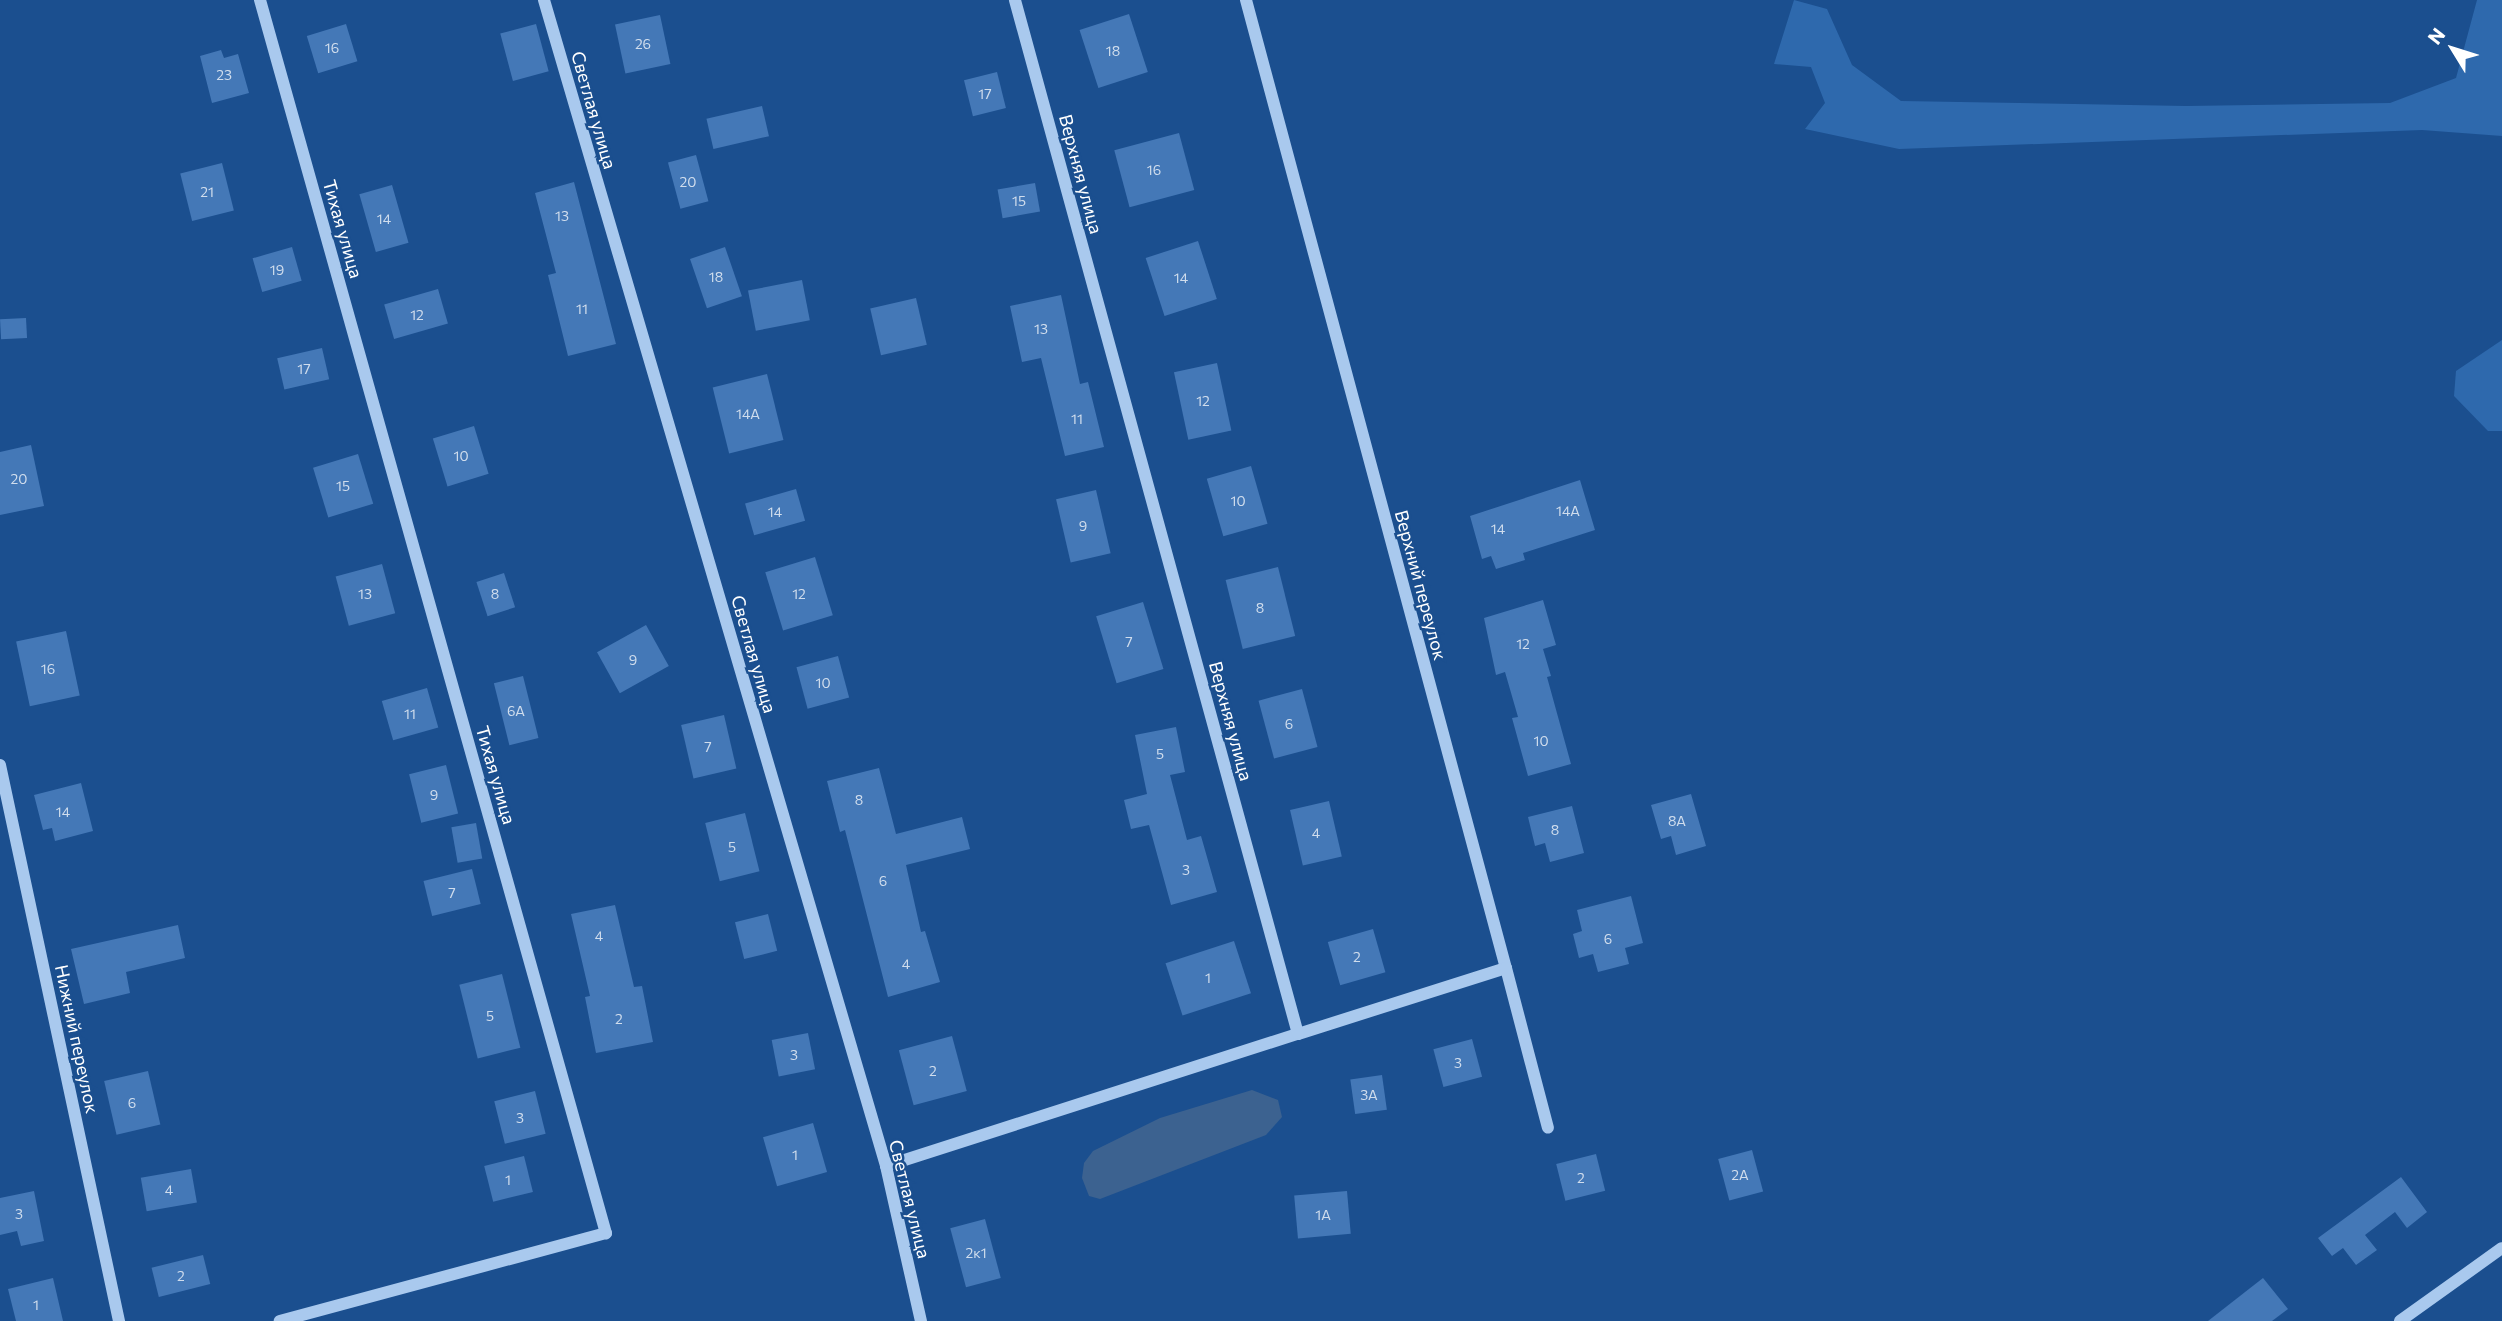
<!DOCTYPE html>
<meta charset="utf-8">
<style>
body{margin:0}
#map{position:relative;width:2502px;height:1321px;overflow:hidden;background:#1b4f8f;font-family:Commissioner,sans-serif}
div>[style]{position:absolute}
.green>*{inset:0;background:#2e69ad}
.water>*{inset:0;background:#3c6290}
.building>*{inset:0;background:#4478b7;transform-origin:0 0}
.minor>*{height:12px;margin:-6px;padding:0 6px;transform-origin:6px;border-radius:6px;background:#a9c9ee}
span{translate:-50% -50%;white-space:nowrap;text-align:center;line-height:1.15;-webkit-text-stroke:5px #1b4f8f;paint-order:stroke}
.number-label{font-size:14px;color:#d0dded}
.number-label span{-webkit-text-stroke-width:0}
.street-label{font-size:18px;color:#fff}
.north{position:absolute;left:2418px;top:14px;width:70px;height:70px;-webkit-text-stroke:5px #1b4f8f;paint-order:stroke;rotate:308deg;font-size:19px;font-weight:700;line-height:28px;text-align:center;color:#fff}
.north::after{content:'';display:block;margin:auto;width:24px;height:32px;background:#fff;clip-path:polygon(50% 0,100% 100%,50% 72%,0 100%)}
</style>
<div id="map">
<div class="green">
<i style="clip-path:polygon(1794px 0,1827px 9px,1852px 65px,1901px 101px,2186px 106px,2390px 103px,2456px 78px,2477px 0,2502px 0,2502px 136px,2422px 130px,1899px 149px,1805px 129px,1825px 103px,1811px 67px,1774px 64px)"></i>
<i style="clip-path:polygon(2502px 340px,2502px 431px,2488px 431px,2454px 396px,2456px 371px)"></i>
</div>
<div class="water">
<i style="clip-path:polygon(1252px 1090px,1278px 1100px,1282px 1117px,1266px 1135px,1100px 1199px,1089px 1196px,1082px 1178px,1084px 1163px,1093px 1151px,1160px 1118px)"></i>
</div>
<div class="building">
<i style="left:1129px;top:14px;width:61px;height:52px;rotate:72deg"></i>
<i style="left:660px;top:15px;width:50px;height:46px;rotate:78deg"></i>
<i style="left:346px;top:24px;width:39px;height:41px;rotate:73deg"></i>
<i style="left:536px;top:24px;width:49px;height:37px;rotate:75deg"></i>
<i style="clip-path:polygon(221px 50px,224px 58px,238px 54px,249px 93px,212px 103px,200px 56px)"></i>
<i style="left:997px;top:72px;width:37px;height:34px;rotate:76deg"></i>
<i style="left:762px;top:106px;width:31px;height:57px;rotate:77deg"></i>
<i style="left:1179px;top:133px;width:59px;height:67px;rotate:75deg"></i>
<i style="left:696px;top:155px;width:48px;height:29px;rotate:75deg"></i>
<i style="left:222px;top:163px;width:49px;height:43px;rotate:76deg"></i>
<i style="clip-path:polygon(574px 182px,616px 344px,568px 356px,548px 275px,556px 273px,535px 193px)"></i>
<i style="left:1035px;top:183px;width:29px;height:38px;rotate:80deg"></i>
<i style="left:392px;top:185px;width:60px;height:34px;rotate:74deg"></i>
<i style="left:1198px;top:241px;width:61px;height:55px;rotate:72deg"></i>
<i style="left:292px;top:247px;width:35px;height:41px;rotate:74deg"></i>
<i style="left:725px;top:247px;width:52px;height:37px;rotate:71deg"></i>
<i style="left:802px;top:280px;width:41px;height:55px;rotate:79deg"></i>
<i style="left:438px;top:289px;width:36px;height:56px;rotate:74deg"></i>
<i style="clip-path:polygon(1061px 295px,1080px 384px,1088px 382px,1104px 447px,1065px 456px,1041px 358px,1022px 362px,1010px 306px)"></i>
<i style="left:916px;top:298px;width:48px;height:47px;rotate:77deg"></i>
<i style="left:26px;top:318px;width:20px;height:26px;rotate:87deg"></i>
<i style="left:322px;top:348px;width:32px;height:46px;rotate:77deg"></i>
<i style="left:1217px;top:363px;width:69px;height:44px;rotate:78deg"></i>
<i style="left:767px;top:374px;width:68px;height:56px;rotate:76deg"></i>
<i style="left:474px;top:426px;width:50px;height:43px;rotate:73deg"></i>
<i style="clip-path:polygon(31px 445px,44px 506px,0 515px,0 452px)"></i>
<i style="left:358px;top:454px;width:52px;height:47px;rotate:73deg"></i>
<i style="left:1251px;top:466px;width:60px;height:46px;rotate:74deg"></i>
<i style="clip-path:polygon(1580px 480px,1595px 530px,1523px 553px,1525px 560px,1496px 569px,1491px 556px,1482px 559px,1470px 516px)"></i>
<i style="left:796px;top:489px;width:33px;height:53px;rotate:74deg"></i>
<i style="left:1096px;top:490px;width:65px;height:41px;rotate:77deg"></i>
<i style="left:815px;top:557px;width:61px;height:52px;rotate:73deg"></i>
<i style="left:382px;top:564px;width:51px;height:48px;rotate:75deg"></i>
<i style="left:1278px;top:567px;width:71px;height:54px;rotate:76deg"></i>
<i style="left:504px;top:573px;width:36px;height:29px;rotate:72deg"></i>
<i style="clip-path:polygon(1543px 600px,1556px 645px,1543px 649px,1551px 676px,1547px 677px,1571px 764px,1528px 776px,1512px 718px,1518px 717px,1505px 672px,1496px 675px,1484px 618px)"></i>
<i style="left:1143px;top:602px;width:70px;height:49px;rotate:73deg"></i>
<i style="left:646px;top:625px;width:47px;height:56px;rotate:61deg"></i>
<i style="left:66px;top:631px;width:66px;height:51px;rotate:78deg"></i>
<i style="left:838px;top:656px;width:43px;height:43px;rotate:75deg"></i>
<i style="left:523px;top:676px;width:64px;height:30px;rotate:76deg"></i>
<i style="left:427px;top:688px;width:41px;height:47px;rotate:74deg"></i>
<i style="left:1302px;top:689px;width:60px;height:45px;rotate:75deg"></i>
<i style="left:724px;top:715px;width:55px;height:44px;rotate:77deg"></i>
<i style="clip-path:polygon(1176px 727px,1185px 772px,1170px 775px,1187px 840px,1201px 836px,1217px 892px,1171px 905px,1149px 825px,1131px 829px,1124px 800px,1147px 794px,1135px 735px)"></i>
<i style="left:446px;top:765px;width:50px;height:38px;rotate:76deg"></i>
<i style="clip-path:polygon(879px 768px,896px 834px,962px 817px,970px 849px,906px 865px,921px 932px,925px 931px,940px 982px,888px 997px,845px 830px,840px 832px,827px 781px)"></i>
<i style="clip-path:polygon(81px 783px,93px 831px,55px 841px,52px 828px,43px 830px,34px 795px)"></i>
<i style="clip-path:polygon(1691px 794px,1706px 846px,1676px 855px,1671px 836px,1661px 839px,1651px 805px)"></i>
<i style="left:1329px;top:801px;width:57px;height:40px;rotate:77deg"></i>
<i style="clip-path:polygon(1572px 806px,1584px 853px,1550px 862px,1545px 843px,1535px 846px,1528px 817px)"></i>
<i style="left:745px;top:813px;width:60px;height:41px;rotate:76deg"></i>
<i style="left:476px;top:823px;width:36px;height:25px;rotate:80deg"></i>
<i style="left:472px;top:869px;width:36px;height:50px;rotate:76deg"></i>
<i style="clip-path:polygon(1631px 896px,1643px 943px,1625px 948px,1629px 964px,1598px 972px,1593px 954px,1579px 958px,1573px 934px,1582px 931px,1577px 910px)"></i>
<i style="clip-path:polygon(615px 905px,634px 987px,642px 986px,653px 1042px,596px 1053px,585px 997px,590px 996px,571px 914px)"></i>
<i style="left:768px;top:914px;width:38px;height:34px;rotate:76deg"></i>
<i style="clip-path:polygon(178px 925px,185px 958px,126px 972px,130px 993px,84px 1004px,71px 949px)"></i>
<i style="left:1373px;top:929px;width:45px;height:47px;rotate:74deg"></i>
<i style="left:1234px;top:941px;width:55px;height:72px;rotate:72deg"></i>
<i style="left:502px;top:974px;width:76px;height:44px;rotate:76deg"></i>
<i style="left:808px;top:1033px;width:37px;height:37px;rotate:79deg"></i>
<i style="left:952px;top:1036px;width:57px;height:55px;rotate:75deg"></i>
<i style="left:1472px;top:1039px;width:39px;height:40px;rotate:75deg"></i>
<i style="left:148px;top:1071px;width:55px;height:45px;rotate:77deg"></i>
<i style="left:1382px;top:1075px;width:35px;height:32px;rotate:82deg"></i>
<i style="left:535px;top:1091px;width:44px;height:42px;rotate:76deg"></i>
<i style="left:813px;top:1123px;width:51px;height:52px;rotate:74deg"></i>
<i style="left:1752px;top:1150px;width:43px;height:35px;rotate:75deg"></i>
<i style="left:1596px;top:1154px;width:38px;height:41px;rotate:76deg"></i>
<i style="left:524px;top:1156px;width:37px;height:41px;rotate:76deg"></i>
<i style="left:191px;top:1169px;width:34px;height:51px;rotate:80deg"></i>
<i style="clip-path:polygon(2401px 1177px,2427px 1212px,2407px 1228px,2395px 1212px,2365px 1235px,2377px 1250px,2356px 1265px,2343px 1248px,2332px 1256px,2318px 1238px)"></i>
<i style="clip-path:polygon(34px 1191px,44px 1241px,21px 1246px,17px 1231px,0 1235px,0 1198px)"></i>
<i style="left:1347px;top:1191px;width:43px;height:53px;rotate:85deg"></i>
<i style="left:985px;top:1219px;width:61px;height:36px;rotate:75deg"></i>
<i style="left:203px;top:1255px;width:30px;height:53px;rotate:76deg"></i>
<i style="clip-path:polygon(53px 1278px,63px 1321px,16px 1321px,8px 1289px)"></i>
<i style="clip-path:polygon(2263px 1278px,2288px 1309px,2272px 1321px,2208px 1321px)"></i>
</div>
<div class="minor">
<i style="left:260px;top:0;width:1281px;rotate:74.33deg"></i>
<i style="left:606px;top:1233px;width:338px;rotate:164.9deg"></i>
<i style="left:544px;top:0;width:1215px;rotate:73.65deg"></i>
<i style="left:886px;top:1166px;width:159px;rotate:77.3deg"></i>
<i style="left:1246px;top:0;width:1002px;rotate:74.97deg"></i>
<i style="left:1506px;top:968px;width:218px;rotate:162.4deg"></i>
<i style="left:0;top:765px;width:569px;rotate:77.92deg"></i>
<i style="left:1506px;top:968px;width:165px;rotate:75.3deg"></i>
<i style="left:886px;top:1166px;width:433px;rotate:-17.8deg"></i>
<i style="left:1298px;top:1034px;width:1072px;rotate:-105.31deg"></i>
<i style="left:2400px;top:1321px;width:125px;rotate:-35.6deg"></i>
</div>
<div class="number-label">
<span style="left:643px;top:44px">26</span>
<span style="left:332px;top:48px">16</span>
<span style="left:1113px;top:51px">18</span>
<span style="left:224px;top:75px">23</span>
<span style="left:985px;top:94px">17</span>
<span style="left:1154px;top:170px">16</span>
<span style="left:688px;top:182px">20</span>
<span style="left:207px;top:192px">21</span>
<span style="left:1019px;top:201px">15</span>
<span style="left:562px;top:216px">13</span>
<span style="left:384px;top:219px">14</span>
<span style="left:277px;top:270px">19</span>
<span style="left:716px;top:277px">18</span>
<span style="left:1181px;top:278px">14</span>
<span style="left:582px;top:309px">11</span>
<span style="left:417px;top:315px">12</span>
<span style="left:1041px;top:329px">13</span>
<span style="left:304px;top:369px">17</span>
<span style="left:1203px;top:401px">12</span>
<span style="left:748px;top:414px">14А</span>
<span style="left:1077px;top:419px">11</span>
<span style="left:461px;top:456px">10</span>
<span style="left:19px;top:479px">20</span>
<span style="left:343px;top:486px">15</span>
<span style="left:1238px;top:501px">10</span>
<span style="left:1568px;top:511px">14А</span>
<span style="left:775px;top:512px">14</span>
<span style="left:1083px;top:526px">9</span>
<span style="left:1498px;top:529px">14</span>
<span style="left:365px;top:594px">13</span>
<span style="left:495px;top:594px">8</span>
<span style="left:799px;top:594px">12</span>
<span style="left:1260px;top:608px">8</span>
<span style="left:1129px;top:642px">7</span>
<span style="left:1523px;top:644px">12</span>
<span style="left:633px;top:660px">9</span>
<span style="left:48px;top:669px">16</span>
<span style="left:823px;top:683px">10</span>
<span style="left:516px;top:711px">6А</span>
<span style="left:410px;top:714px">11</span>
<span style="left:1289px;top:724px">6</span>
<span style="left:1541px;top:741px">10</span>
<span style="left:708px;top:747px">7</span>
<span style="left:1160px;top:754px">5</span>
<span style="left:434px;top:795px">9</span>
<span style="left:859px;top:800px">8</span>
<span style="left:63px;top:812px">14</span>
<span style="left:1677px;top:821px">8А</span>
<span style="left:1555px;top:830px">8</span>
<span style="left:1316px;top:833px">4</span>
<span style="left:732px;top:847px">5</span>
<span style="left:1186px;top:870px">3</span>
<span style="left:883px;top:881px">6</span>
<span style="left:452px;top:893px">7</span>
<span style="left:599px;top:936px">4</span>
<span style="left:1608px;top:939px">6</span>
<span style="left:1357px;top:957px">2</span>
<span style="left:906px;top:964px">4</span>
<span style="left:1208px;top:978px">1</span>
<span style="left:490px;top:1016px">5</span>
<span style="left:619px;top:1019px">2</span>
<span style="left:794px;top:1055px">3</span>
<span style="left:1458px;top:1063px">3</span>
<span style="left:933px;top:1071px">2</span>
<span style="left:1369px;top:1095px">3А</span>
<span style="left:132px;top:1103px">6</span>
<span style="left:520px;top:1118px">3</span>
<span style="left:795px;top:1155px">1</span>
<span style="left:1740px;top:1175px">2А</span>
<span style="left:1581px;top:1178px">2</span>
<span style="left:508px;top:1180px">1</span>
<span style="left:169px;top:1190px">4</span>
<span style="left:19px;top:1214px">3</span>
<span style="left:1323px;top:1215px">1А</span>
<span style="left:976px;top:1253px">2к1</span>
<span style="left:181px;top:1276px">2</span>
<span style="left:36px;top:1305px">1</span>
</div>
<div class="street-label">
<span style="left:594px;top:110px;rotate:74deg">Светлая улица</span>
<span style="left:1081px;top:174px;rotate:75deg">Верхняя улица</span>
<span style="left:343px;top:229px;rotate:74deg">Тихая улица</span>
<span style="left:1421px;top:585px;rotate:75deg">Верхний переулок</span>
<span style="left:754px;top:654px;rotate:74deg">Светлая улица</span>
<span style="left:1231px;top:721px;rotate:75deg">Верхняя улица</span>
<span style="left:496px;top:775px;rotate:74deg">Тихая улица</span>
<span style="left:77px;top:1039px;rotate:78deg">Нижний переулок</span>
<span style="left:910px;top:1199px;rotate:76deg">Светлая улица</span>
</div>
<div class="north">N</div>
</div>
